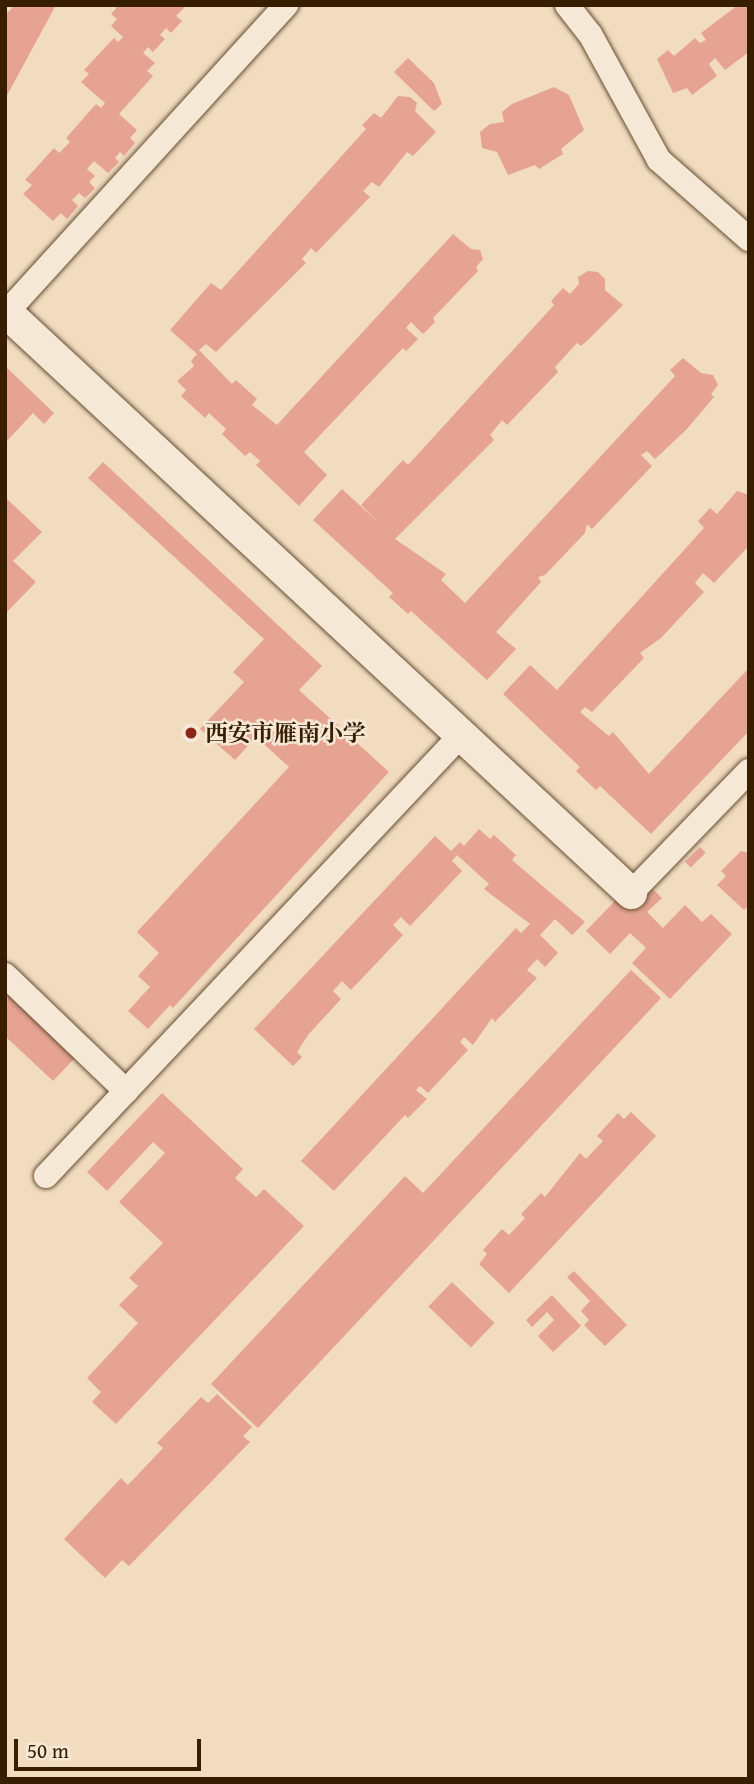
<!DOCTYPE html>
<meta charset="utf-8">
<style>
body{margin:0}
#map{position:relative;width:754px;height:1784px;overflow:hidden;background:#f1dcc0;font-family:"Gentium Book Plus","Noto Serif SC",serif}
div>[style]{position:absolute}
.building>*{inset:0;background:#e6a392;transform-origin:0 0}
.roads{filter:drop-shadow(0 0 2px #664e30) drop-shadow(0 0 2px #664e30)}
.minor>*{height:24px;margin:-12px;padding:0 12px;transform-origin:12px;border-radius:12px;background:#f6e8d6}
.tertiary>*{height:32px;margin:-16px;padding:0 16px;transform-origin:16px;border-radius:16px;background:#f6e8d6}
.dots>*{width:19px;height:19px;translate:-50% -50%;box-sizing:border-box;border:4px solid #f6e8d6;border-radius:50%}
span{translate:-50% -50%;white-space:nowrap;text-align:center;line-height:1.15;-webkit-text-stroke:5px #f6e8d6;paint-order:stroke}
.poi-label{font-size:23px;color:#371e00;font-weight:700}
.left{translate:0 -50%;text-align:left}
.frame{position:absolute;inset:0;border:7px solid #371e00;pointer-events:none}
.scale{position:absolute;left:14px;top:1739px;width:187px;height:32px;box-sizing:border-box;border:4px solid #371e00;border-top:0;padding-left:9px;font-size:21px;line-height:24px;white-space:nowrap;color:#371e00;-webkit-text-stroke:5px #f6e8d6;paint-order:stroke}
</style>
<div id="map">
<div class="building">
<i style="clip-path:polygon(15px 5px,56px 5px,5px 99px,5px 15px)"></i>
<i style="clip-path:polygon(119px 5px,180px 5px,184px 8px,176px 16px,182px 21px,171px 33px,166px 28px,160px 35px,165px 39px,153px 52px,148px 47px,143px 53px,155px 63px,147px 71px,153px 76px,119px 114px,137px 130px,130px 138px,135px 143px,124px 156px,120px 152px,115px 158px,119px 162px,108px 173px,94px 161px,87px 169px,95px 176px,89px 182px,95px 188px,85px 198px,79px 193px,72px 200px,78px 206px,67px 219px,61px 213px,53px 221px,23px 194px,32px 185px,25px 180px,54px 148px,59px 153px,70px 142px,66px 138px,96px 104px,101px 108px,105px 103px,81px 82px,89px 74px,84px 70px,114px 38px,118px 42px,123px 37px,111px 26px,117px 19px,111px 14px)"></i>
<i style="clip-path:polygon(738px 5px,749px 5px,749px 52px,725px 70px,715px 58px,709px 64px,717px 76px,692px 95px,687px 88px,673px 93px,657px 59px,668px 50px,674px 56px,695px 38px,700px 43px,706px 40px,701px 33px)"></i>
<i style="clip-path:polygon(408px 58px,434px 83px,442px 104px,434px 111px,394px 72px)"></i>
<i style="clip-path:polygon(554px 87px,569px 95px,584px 130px,561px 149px,563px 154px,539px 169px,535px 165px,508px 175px,497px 152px,482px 148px,480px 132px,490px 124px,504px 122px,502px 112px,512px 104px)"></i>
<i style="clip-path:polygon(398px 96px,410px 97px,417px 103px,415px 111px,436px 132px,413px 156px,407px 152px,379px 187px,372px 182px,363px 191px,370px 197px,316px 253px,311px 248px,302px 259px,306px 263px,216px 352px,206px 344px,199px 350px,232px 384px,236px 380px,257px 399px,252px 405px,277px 425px,453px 234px,471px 249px,480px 250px,483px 259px,476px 267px,478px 271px,433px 318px,435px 322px,423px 334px,411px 322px,406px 328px,418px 339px,406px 351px,403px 348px,304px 452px,327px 475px,299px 506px,256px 465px,260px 461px,250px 452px,245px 456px,222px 434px,226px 429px,209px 413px,205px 418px,181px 396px,186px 390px,177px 381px,194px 366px,191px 361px,197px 354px,170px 330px,211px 283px,221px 290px,366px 129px,362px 125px,374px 113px,381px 118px)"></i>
<i style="clip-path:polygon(588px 271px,598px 272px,605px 279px,605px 290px,623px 305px,588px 340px,581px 346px,577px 343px,555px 367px,558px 372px,507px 425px,502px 420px,490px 435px,494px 440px,395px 539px,446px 574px,441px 580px,465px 603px,675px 376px,670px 370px,683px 358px,701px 373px,713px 375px,718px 385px,711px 394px,714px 397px,686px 430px,655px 459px,647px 451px,641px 455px,652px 466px,592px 529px,587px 524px,585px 533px,545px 575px,538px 577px,541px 582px,496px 632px,516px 649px,487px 680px,411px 611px,408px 614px,389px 597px,393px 593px,313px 520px,342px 489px,379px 523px,361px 505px,403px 460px,408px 465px,554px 305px,551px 301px,563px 288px,570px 294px,579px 284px,578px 277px)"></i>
<i style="clip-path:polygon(5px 366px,54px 413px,44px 424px,33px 413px,5px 443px)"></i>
<i style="clip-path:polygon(103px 462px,322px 666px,299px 690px,389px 772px,173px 1008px,170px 1005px,148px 1029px,128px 1011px,150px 987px,138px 976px,159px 953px,137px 932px,289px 767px,256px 737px,235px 760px,200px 729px,244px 682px,233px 672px,264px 639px,88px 478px)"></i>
<i style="clip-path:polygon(737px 491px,749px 495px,749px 546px,714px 583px,703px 573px,695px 583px,704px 592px,661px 638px,640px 653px,644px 658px,592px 712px,585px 707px,580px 712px,609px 736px,613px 732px,649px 774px,749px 668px,749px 731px,651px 834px,600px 786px,596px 790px,576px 771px,580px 767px,503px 694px,530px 665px,557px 690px,704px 528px,698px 521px,710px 508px,717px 514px)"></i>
<i style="clip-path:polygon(5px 497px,42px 532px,13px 561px,36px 582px,5px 614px)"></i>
<i style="clip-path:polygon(479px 829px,490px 839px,494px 835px,516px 855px,512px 860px,585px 922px,572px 935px,555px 919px,540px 935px,558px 953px,545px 967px,537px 959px,527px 970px,537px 978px,495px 1022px,492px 1018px,473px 1045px,464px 1037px,460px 1042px,468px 1050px,428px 1093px,420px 1086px,416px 1090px,427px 1099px,408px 1118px,405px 1115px,334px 1191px,301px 1161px,516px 928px,521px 933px,530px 924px,484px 889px,489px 884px,457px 855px,452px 861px,462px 871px,410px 926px,401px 917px,393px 925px,403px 935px,351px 990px,342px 981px,333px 991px,341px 999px,308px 1035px,297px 1052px,302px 1057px,293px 1066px,254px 1029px,435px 836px,451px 851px,460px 842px,464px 846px)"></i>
<i style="left:700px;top:847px;width:8px;height:21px;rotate:45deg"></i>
<i style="clip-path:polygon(741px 851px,749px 853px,749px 905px,744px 910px,717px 885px,726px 876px,721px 871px)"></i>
<i style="clip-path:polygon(639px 876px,662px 898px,647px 912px,663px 928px,685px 905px,702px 922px,711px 914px,732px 934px,670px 999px,632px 963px,646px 948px,630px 933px,610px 954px,586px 931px)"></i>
<i style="clip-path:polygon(631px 970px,661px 998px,258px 1428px,211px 1384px,405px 1176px,423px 1193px)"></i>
<i style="clip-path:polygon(8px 993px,75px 1058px,53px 1081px,5px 1036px)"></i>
<i style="clip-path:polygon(162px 1093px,243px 1169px,235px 1178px,256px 1197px,264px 1189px,304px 1226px,116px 1424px,92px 1402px,101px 1392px,87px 1378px,138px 1323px,119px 1305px,138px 1286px,129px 1278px,163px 1243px,119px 1202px,165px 1153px,153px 1142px,107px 1191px,87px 1172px)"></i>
<i style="clip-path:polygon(631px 1112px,656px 1136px,509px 1293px,479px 1264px,487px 1254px,483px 1250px,502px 1229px,509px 1235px,525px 1218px,521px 1214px,541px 1193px,545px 1197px,580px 1153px,586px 1159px,603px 1141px,597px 1136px,618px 1113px,624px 1119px)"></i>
<i style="clip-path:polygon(574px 1271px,627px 1325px,605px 1346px,584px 1325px,589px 1320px,581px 1311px,590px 1301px,567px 1277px)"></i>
<i style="left:452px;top:1282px;width:59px;height:34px;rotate:44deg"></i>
<i style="clip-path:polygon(552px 1295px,581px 1326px,553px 1352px,538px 1336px,554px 1320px,547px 1312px,532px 1327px,526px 1320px)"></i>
<i style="clip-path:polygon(217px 1394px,252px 1427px,243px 1436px,250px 1442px,129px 1566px,122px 1560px,105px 1578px,64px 1539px,121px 1478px,128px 1485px,163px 1448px,157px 1443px,201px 1397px,208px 1403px)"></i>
</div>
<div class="roads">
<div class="minor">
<i style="left:567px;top:5px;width:37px;rotate:52deg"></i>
<i style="left:590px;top:34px;width:144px;rotate:61.3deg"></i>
<i style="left:659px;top:160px;width:120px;rotate:41.3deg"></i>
<i style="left:5px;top:314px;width:418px;rotate:-47.7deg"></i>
<i style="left:631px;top:893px;width:170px;rotate:-46deg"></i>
<i style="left:5px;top:975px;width:168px;rotate:43.8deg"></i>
<i style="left:46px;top:1176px;width:606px;rotate:-46.74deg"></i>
</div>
<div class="tertiary">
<i style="left:5px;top:311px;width:855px;rotate:42.91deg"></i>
</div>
</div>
<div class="dots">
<i style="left:191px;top:733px;background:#8f2418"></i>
</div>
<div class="poi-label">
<span class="left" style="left:205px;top:733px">西安市雁南小学</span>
</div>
<div class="frame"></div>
<div class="scale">50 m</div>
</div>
